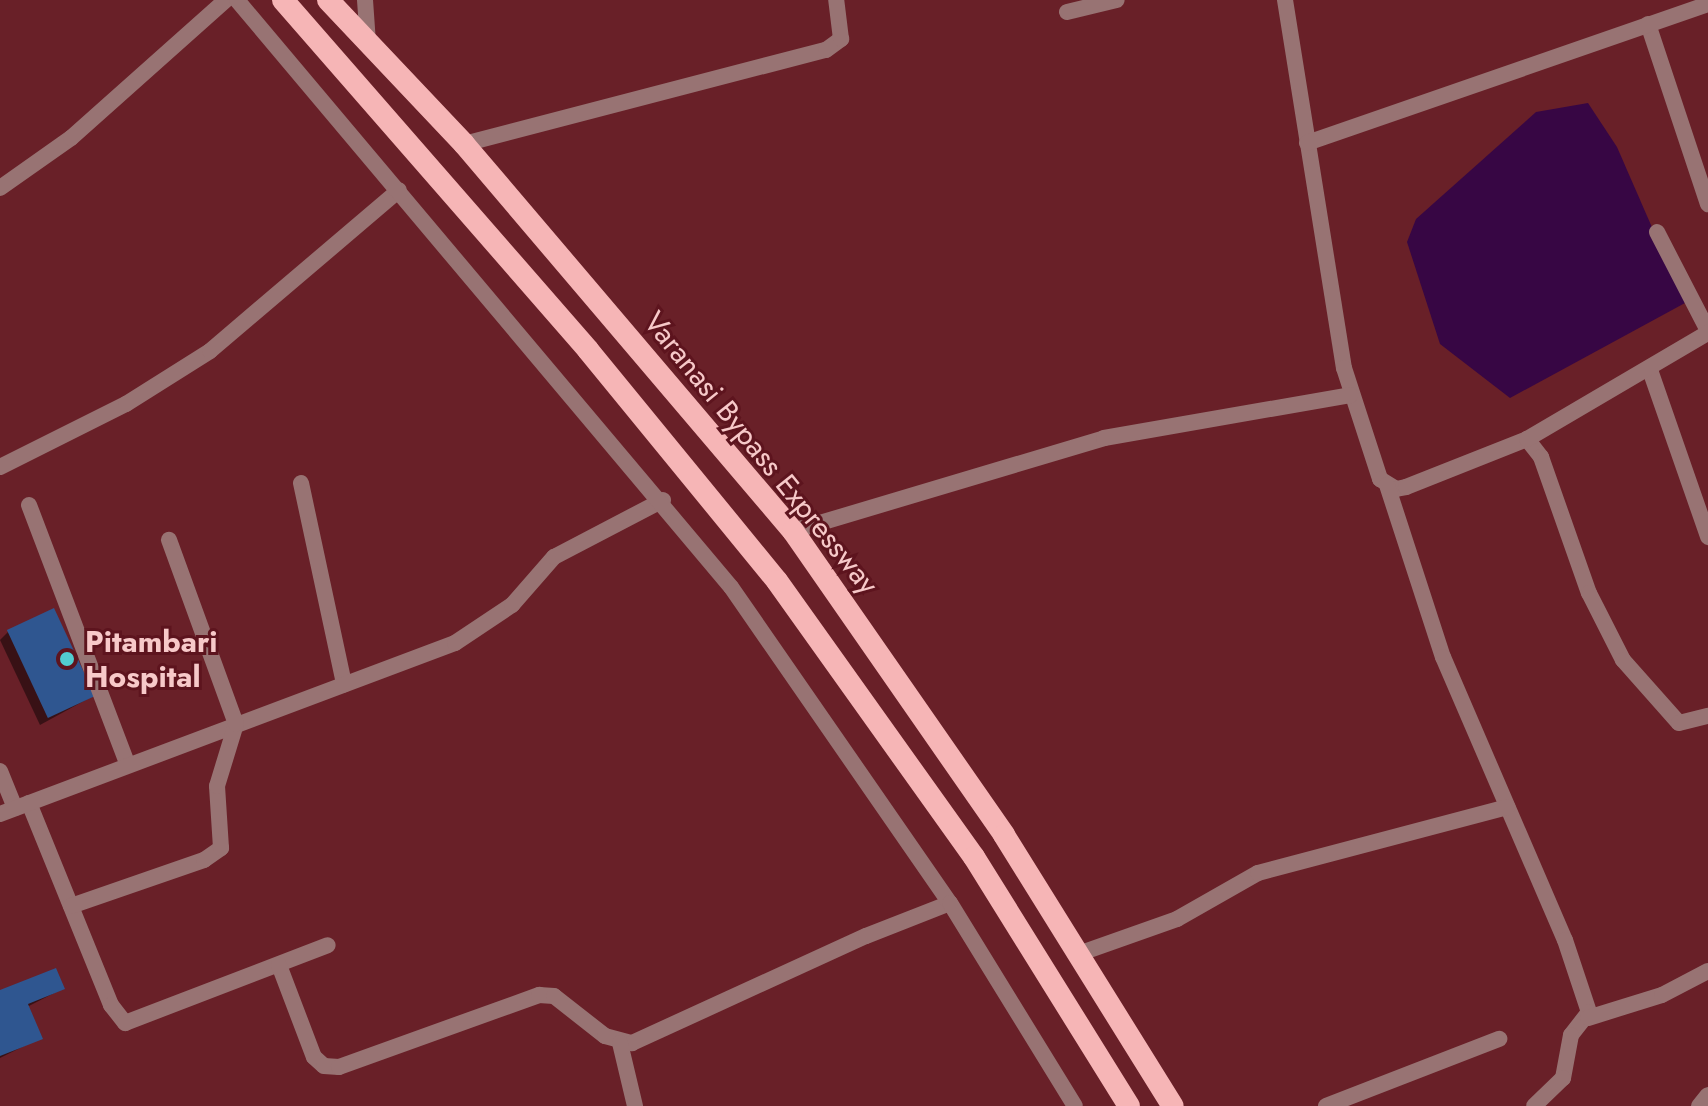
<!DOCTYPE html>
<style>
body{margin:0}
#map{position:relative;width:1708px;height:1106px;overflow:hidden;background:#692028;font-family:Jost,sans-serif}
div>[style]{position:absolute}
.water>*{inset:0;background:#370644}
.shadow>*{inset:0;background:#0007}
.building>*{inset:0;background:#2f5690;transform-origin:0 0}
.minor>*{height:16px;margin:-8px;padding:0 8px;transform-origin:8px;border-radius:8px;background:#987373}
.tertiary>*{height:16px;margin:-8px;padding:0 8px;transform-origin:8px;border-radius:8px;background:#987373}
.trunk>*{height:22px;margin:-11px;padding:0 11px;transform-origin:11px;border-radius:11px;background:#f6b5b6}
.dots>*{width:22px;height:22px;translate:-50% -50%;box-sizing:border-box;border:4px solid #5d141e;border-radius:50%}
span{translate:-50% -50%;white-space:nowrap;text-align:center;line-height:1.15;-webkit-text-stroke:6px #5d141e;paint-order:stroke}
.street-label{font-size:30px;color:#f7c9c9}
.poi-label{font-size:30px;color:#f7c9c9;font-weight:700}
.left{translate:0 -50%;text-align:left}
</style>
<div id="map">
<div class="water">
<i style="clip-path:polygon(1588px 103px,1617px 147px,1685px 303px,1510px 398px,1440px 344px,1407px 242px,1416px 219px,1536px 112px)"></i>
</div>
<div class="shadow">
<i style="clip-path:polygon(9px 631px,93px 696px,40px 725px,0 640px)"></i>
<i style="clip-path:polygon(62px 989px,27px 1007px,40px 1038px,0 1058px,0 992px)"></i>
</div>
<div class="building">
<i style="left:54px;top:608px;width:97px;height:52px;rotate:65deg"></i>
<i style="clip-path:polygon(56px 968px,65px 989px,28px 1004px,43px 1039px,0 1056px,0 990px)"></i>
</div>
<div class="minor">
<i style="left:365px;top:0;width:43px;rotate:86deg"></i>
<i style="left:1285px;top:0;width:373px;rotate:80.9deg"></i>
<i style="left:1344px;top:368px;width:117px;rotate:72deg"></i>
<i style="left:1380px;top:479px;width:19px;rotate:32deg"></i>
<i style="left:1396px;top:489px;width:10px;rotate:-11deg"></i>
<i style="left:1406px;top:487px;width:130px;rotate:-21.6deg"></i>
<i style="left:1527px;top:439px;width:23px;rotate:52deg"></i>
<i style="left:1541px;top:457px;width:144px;rotate:70.6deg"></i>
<i style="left:1589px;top:593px;width:75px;rotate:63.1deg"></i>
<i style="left:1623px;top:660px;width:84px;rotate:48.4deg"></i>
<i style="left:1679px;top:723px;width:30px;rotate:-14deg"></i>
<i style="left:1067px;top:12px;width:51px;rotate:-13.5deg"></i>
<i style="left:1648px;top:24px;width:190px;rotate:71.6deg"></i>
<i style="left:1307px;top:143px;width:424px;rotate:-19.1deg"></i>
<i style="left:464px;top:144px;width:374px;rotate:-14.6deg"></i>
<i style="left:826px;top:50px;width:19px;rotate:-36deg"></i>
<i style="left:841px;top:39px;width:39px;rotate:-97deg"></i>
<i style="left:0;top:188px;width:87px;rotate:-35.2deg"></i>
<i style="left:71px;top:138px;width:208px;rotate:-41.7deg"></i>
<i style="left:1657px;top:232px;width:111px;rotate:62.7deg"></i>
<i style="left:1650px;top:370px;width:177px;rotate:70.8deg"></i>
<i style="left:1527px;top:439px;width:210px;rotate:-30.4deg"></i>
<i style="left:0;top:467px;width:141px;rotate:-26.6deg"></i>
<i style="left:126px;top:404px;width:99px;rotate:-32.2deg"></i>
<i style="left:210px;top:351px;width:248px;rotate:-40.4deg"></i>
<i style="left:301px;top:483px;width:206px;rotate:77.9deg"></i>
<i style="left:1387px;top:485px;width:181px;rotate:72deg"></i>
<i style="left:1443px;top:657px;width:308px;rotate:66.7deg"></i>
<i style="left:1565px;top:940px;width:76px;rotate:71.6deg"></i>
<i style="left:1589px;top:1012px;width:29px;rotate:128deg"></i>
<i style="left:1571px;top:1035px;width:44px;rotate:100.5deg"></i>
<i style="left:1563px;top:1078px;width:40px;rotate:136deg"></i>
<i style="left:29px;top:505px;width:278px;rotate:69.2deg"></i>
<i style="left:793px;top:531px;width:325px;rotate:-16.6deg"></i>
<i style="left:1104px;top:438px;width:250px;rotate:-9.9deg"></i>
<i style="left:0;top:771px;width:40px;rotate:68deg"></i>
<i style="left:29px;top:803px;width:218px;rotate:67.9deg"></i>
<i style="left:111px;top:1005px;width:23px;rotate:52deg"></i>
<i style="left:125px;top:1023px;width:217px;rotate:-21deg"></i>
<i style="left:0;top:814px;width:486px;rotate:-20.6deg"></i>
<i style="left:455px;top:643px;width:69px;rotate:-33.7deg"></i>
<i style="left:512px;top:605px;width:64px;rotate:-48.8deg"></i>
<i style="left:554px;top:557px;width:123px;rotate:-27.6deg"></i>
<i style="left:71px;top:906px;width:141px;rotate:-19.1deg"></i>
<i style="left:204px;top:860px;width:21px;rotate:-35deg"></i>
<i style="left:221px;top:848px;width:62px;rotate:-93.7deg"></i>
<i style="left:217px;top:786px;width:65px;rotate:-73deg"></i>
<i style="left:236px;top:724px;width:196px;rotate:-110deg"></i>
<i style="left:1081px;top:953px;width:102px;rotate:-19.5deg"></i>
<i style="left:1177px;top:919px;width:93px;rotate:-29.6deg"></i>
<i style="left:1258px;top:873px;width:258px;rotate:-14.8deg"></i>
<i style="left:279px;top:965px;width:98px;rotate:69.2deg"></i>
<i style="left:314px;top:1057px;width:13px;rotate:42deg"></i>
<i style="left:324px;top:1066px;width:15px;rotate:4deg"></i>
<i style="left:339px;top:1067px;width:213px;rotate:-19.8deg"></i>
<i style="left:539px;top:995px;width:15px;rotate:4deg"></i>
<i style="left:554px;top:996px;width:65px;rotate:38.1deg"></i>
<i style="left:605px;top:1036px;width:28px;rotate:15deg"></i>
<i style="left:632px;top:1043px;width:257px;rotate:-24.6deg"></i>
<i style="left:866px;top:936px;width:90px;rotate:-21.4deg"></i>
<i style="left:1588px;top:1018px;width:77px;rotate:-17.3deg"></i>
<i style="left:1662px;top:995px;width:52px;rotate:-27.6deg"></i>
<i style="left:620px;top:1043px;width:65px;rotate:76.6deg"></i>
<i style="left:1326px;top:1106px;width:186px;rotate:-21.2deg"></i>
<i style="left:1699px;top:1106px;width:14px;rotate:-51deg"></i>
</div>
<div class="tertiary">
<i style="left:237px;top:0;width:767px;rotate:49.92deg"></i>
<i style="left:731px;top:587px;width:384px;rotate:55.3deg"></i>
<i style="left:950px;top:903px;width:238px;rotate:58.4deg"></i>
</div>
<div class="trunk">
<i style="left:283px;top:0;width:464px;rotate:48.9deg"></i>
<i style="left:588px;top:350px;width:298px;rotate:50.7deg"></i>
<i style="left:777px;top:581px;width:339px;rotate:54.5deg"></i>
<i style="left:974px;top:857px;width:293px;rotate:58.1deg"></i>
<i style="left:328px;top:0;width:198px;rotate:46.6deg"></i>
<i style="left:464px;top:144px;width:508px;rotate:49.63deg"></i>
<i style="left:793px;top:531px;width:370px;rotate:55.2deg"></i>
<i style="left:1004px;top:835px;width:319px;rotate:58.1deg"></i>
</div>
<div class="dots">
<i style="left:67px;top:659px;background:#52ccd0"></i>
</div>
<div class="street-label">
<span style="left:761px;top:453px;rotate:51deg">Varanasi Bypass Expressway</span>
</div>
<div class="poi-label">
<span class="left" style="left:85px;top:659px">Pitambari<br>Hospital</span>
</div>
</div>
